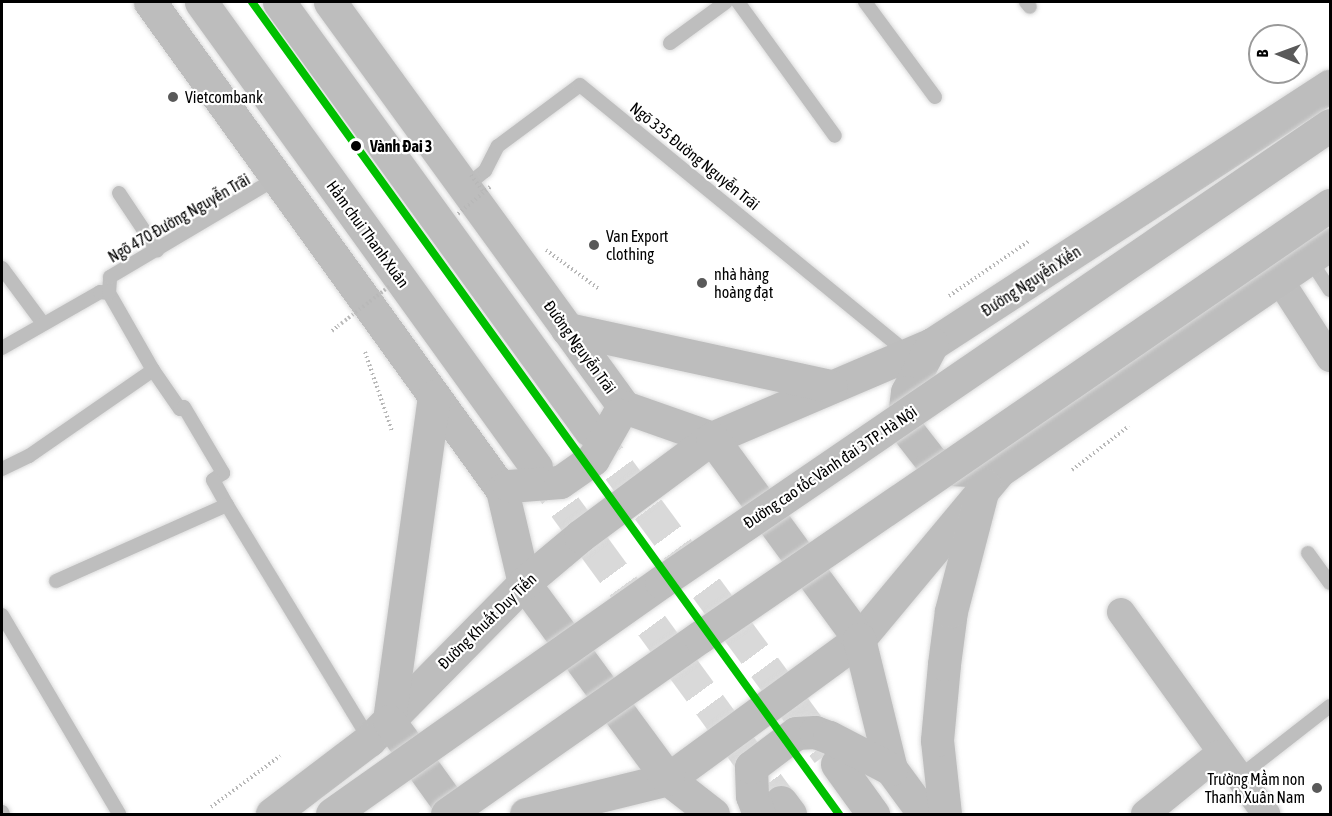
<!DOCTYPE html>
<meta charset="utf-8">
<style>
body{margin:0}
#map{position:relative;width:1332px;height:816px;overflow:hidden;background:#fff;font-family:"Asap Condensed",sans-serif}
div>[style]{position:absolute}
.primary-tunnel>*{height:33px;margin-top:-16.5px;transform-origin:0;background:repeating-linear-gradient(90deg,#d9d9d9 0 33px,transparent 0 49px)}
.path>*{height:4px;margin-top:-2px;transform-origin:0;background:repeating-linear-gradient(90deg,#b8b8b8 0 1.5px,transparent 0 4.5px)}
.roads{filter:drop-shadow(0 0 2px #dbdbdb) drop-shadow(0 0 2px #dbdbdb)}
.lane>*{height:14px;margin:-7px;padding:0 7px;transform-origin:7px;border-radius:7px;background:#bebebe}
.street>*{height:28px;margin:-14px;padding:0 14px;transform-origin:14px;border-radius:14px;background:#bebebe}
.primary>*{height:33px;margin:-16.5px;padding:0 16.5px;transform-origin:16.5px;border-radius:16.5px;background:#bdbdbd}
.highway>*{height:33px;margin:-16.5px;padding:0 16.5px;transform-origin:16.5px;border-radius:16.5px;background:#bdbdbd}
.path-bridge>*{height:4px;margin-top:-2px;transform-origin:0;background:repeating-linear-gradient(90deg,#b8b8b8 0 1.5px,transparent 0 4.5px)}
.bridges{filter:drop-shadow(0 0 2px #dbdbdb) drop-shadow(0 0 2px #dbdbdb)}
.highway-bridge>*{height:33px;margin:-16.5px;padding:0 16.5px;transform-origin:16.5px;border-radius:16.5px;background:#bdbdbd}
.metro-1>*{height:8px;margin:-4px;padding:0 4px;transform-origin:4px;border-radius:4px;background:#00c000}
.dots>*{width:16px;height:16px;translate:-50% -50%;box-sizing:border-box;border:3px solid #fff;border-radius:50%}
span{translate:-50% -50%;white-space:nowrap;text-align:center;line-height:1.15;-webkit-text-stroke:4.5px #fff;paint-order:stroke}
.poi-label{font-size:16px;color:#000}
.left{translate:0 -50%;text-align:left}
.right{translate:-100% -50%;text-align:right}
.stop-label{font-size:16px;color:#000;font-weight:700}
.street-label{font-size:16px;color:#000}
.frame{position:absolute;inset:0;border:3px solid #000;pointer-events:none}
.north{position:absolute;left:1248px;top:24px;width:60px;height:60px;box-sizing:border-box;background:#fff;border:2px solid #999;border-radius:50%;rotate:271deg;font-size:16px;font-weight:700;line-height:24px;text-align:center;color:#000}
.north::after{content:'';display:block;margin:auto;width:21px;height:27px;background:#595959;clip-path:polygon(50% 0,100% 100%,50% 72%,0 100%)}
</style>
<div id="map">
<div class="primary-tunnel">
<i style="left:590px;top:430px;width:401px;rotate:53.6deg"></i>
<i style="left:536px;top:467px;width:415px;rotate:53.8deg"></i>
</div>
<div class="path">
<i style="left:546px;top:250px;width:66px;rotate:36.3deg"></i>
<i style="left:949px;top:296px;width:97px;rotate:-34.5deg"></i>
<i style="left:332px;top:331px;width:8px;rotate:-40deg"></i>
<i style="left:365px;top:352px;width:83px;rotate:71.1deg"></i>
<i style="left:1072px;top:470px;width:72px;rotate:-37.7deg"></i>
<i style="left:211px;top:807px;width:86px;rotate:-36.5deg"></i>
</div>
<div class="roads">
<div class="lane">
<i style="left:738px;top:2px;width:165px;rotate:54.1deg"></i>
<i style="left:865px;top:2px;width:118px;rotate:53.6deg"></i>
<i style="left:1026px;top:2px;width:6px;rotate:51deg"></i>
<i style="left:670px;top:43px;width:69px;rotate:-36.2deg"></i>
<i style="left:465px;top:187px;width:26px;rotate:-39deg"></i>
<i style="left:485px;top:171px;width:28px;rotate:-63deg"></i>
<i style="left:498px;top:146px;width:102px;rotate:-36.6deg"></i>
<i style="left:580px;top:85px;width:424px;rotate:39.3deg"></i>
<i style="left:119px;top:193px;width:69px;rotate:56.3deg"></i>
<i style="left:1309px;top:258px;width:38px;rotate:57deg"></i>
<i style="left:2px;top:268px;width:67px;rotate:53.5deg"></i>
<i style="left:109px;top:293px;width:89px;rotate:60.3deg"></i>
<i style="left:2px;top:348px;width:113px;rotate:-29.7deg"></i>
<i style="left:100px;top:292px;width:9px;rotate:6deg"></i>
<i style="left:109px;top:293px;width:16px;rotate:-86deg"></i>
<i style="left:110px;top:277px;width:194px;rotate:-30.7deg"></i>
<i style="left:2px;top:469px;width:30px;rotate:-26deg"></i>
<i style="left:29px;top:456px;width:151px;rotate:-34.7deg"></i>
<i style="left:153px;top:370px;width:47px;rotate:55.3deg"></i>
<i style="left:180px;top:409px;width:4px;rotate:-27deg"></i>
<i style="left:184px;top:407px;width:77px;rotate:59.4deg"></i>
<i style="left:223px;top:473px;width:12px;rotate:145deg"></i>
<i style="left:213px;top:480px;width:29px;rotate:61deg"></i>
<i style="left:227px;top:505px;width:274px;rotate:58.7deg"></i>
<i style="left:1308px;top:553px;width:37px;rotate:54deg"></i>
<i style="left:56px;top:581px;width:187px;rotate:-24deg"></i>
<i style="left:2px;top:615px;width:231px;rotate:59.5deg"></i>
<i style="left:1239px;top:777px;width:115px;rotate:-38deg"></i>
<i style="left:2px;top:812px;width:2px;rotate:63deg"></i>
</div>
<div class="street">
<i style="left:1279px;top:279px;width:94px;rotate:57.2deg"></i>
<i style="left:1121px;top:612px;width:249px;rotate:54.3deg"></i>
<i style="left:1145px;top:814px;width:95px;rotate:-39deg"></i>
</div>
<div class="primary">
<i style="left:150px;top:2px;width:602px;rotate:54.2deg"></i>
<i style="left:502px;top:490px;width:96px;rotate:76.7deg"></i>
<i style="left:524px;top:583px;width:221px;rotate:134.6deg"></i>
<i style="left:369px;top:740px;width:122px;rotate:142.7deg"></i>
<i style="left:201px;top:2px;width:573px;rotate:54.23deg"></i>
<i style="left:279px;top:2px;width:529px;rotate:54deg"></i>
<i style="left:330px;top:2px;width:500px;rotate:54.02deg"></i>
<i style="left:624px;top:407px;width:93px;rotate:19.4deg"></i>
<i style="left:712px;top:438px;width:239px;rotate:-23.1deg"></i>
<i style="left:932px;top:344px;width:474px;rotate:-33deg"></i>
<i style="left:567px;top:329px;width:270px;rotate:12.2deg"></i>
<i style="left:932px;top:344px;width:54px;rotate:117.5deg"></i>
<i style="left:907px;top:392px;width:23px;rotate:97deg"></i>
<i style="left:904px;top:415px;width:16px;rotate:76deg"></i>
<i style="left:908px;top:431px;width:39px;rotate:52deg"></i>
<i style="left:932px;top:462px;width:20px;rotate:20deg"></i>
<i style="left:951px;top:469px;width:22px;rotate:3deg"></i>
<i style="left:434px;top:396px;width:328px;rotate:97.9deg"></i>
<i style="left:389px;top:721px;width:115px;rotate:54.2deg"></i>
<i style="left:509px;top:486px;width:51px;rotate:-4.5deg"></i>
<i style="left:560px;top:482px;width:40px;rotate:-34.9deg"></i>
<i style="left:593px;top:459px;width:51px;rotate:-60.4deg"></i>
<i style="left:859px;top:639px;width:220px;rotate:-50.2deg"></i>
<i style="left:1000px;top:470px;width:400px;rotate:-34.4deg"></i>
<i style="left:837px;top:764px;width:62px;rotate:54.2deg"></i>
<i style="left:781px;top:802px;width:15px;rotate:53deg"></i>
<i style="left:526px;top:814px;width:146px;rotate:-13.8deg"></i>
</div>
<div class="highway">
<i style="left:668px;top:779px;width:237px;rotate:-36.2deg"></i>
<i style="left:713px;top:814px;width:57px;rotate:-142.1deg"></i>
<i style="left:668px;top:779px;width:243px;rotate:-126.3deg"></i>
<i style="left:524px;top:583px;width:73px;rotate:-40deg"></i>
<i style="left:580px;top:536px;width:164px;rotate:-36.6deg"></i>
<i style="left:712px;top:438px;width:249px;rotate:53.8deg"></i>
<i style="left:859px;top:639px;width:134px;rotate:76.2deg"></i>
<i style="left:891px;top:769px;width:56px;rotate:53.7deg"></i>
<i style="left:759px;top:814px;width:19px;rotate:-111deg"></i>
<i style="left:752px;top:796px;width:29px;rotate:-92deg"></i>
<i style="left:751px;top:767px;width:56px;rotate:-37.1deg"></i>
<i style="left:796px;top:733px;width:19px;rotate:-3deg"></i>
<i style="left:815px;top:732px;width:15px;rotate:20deg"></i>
<i style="left:829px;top:737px;width:70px;rotate:27.3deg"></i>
<i style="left:945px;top:814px;width:74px;rotate:-96.2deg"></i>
<i style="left:937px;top:740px;width:76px;rotate:-84.7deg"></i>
<i style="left:944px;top:664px;width:53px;rotate:-82.5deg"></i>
<i style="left:951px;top:611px;width:131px;rotate:-75.4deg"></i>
</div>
</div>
<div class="path-bridge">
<i style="left:471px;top:175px;width:22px;rotate:54deg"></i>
<i style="left:458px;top:214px;width:42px;rotate:-40.2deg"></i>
<i style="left:338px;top:326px;width:67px;rotate:-37.7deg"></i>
</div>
<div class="bridges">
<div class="highway-bridge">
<i style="left:332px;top:814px;width:403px;rotate:-35.2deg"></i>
<i style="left:661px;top:582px;width:810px;rotate:-34.34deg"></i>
<i style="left:447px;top:814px;width:309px;rotate:-35deg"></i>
<i style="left:700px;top:637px;width:764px;rotate:-34.44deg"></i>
</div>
</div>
<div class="metro-1">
<i style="left:252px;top:2px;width:1002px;rotate:54.14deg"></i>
</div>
<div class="dots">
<i style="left:173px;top:97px;background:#595959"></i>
<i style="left:356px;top:146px;background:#000"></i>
<i style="left:594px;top:245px;background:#595959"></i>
<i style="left:702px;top:283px;background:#595959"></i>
<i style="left:1317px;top:788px;background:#595959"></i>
</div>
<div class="poi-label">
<span class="left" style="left:185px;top:97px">Vietcombank</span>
<span class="left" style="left:606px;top:245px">Van Export<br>clothing</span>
<span class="left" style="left:714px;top:283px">nhà hàng<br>hoàng đạt</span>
<span class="right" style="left:1305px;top:788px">Trường Mầm non<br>Thanh Xuân Nam</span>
</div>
<div class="stop-label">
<span class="left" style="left:370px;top:146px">Vành Đai 3</span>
</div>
<div class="street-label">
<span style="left:695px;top:156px;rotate:39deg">Ngõ 335 Đường Nguyễn Trãi</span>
<span style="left:179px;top:218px;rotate:-30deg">Ngõ 470 Đường Nguyễn Trãi</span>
<span style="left:368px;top:234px;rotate:54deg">Hầm chui Thanh Xuân</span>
<span style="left:1031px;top:281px;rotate:-33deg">Đường Nguyễn Xiển</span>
<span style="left:580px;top:347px;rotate:54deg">Đường Nguyễn Trãi</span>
<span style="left:830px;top:467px;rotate:-34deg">Đường cao tốc Vành đai 3 TP. Hà Nội</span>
<span style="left:487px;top:621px;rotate:-44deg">Đường Khuất Duy Tiến</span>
</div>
<div class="frame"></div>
<div class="north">B</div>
</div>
